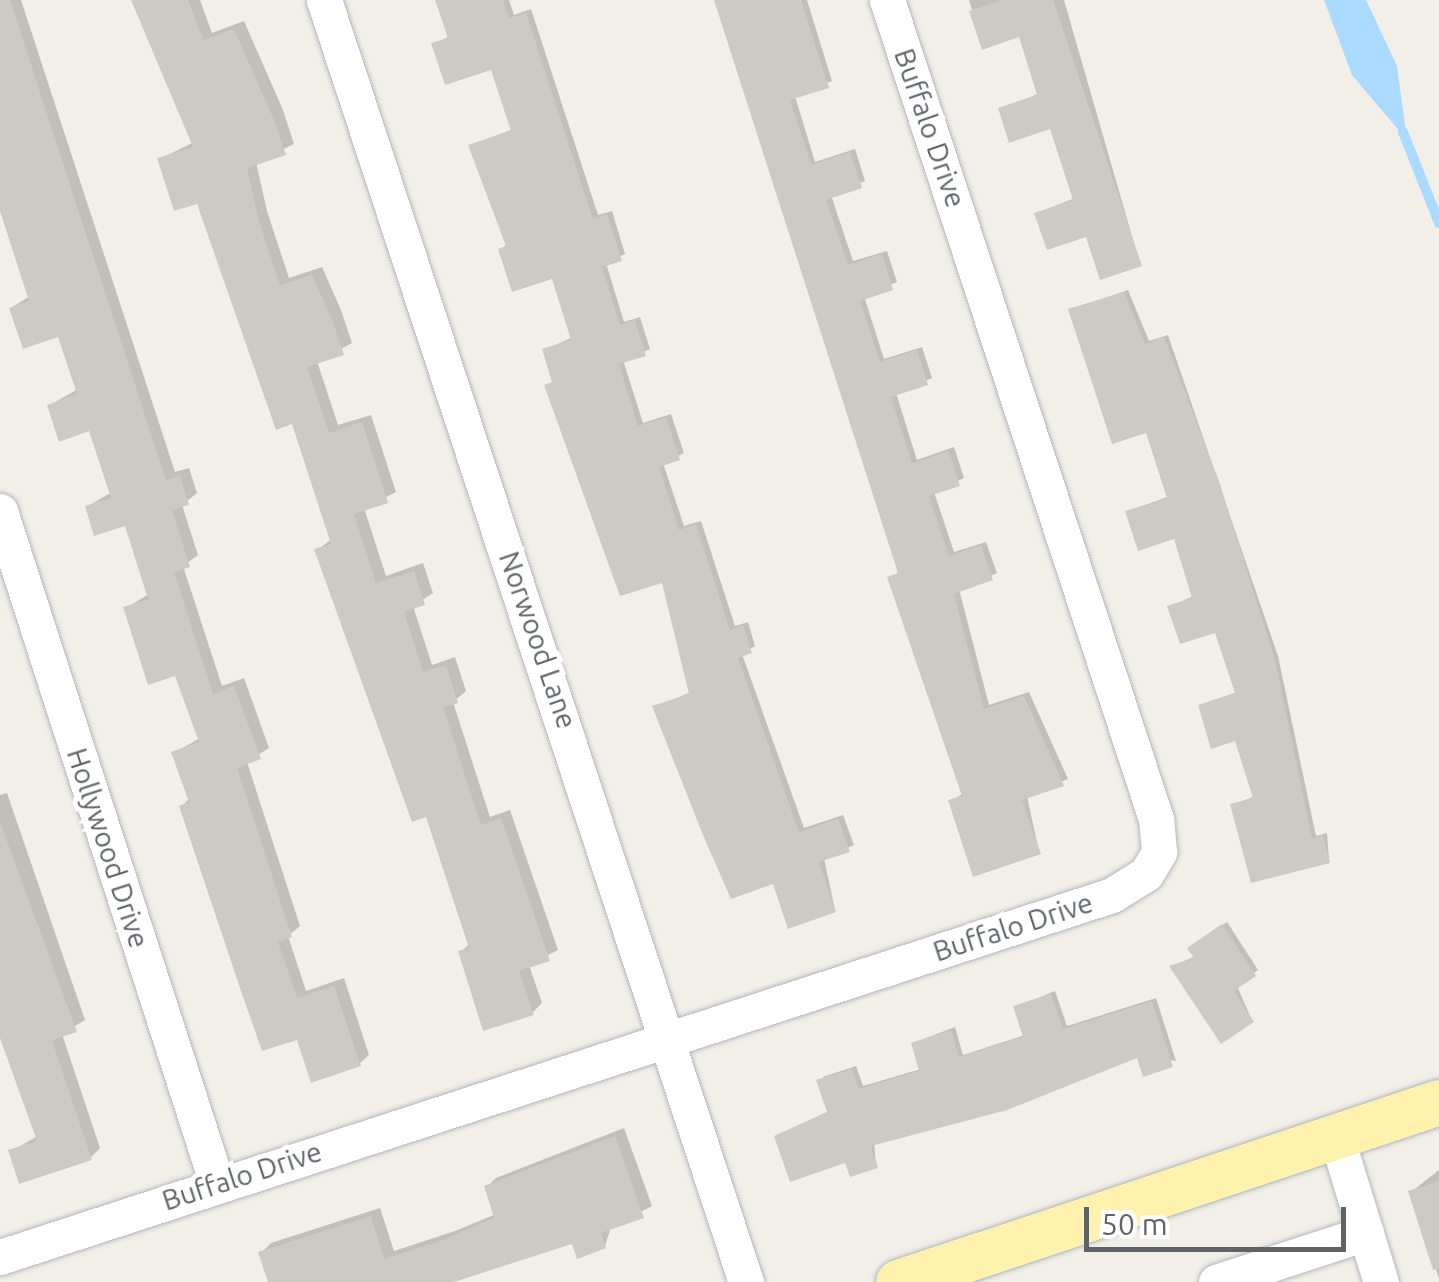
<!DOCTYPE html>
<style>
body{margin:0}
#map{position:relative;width:1439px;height:1282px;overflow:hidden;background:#f1efe8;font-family:Ubuntu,sans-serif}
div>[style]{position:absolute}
.water>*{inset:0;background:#aadaff}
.shadow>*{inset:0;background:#0003}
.stream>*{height:10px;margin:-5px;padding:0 5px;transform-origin:5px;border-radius:5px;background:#aadaff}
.building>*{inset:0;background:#cccac5}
.roads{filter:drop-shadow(0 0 2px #b5b8bc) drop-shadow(0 0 2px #b5b8bc)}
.minor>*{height:35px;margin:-17.5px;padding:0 17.5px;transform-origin:17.5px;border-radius:17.5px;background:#fff}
.major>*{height:45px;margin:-22.5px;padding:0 22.5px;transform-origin:22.5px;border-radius:22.5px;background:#fff2af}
span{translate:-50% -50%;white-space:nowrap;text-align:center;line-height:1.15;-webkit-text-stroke:10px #fff;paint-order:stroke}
.street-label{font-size:28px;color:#5f6368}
.scale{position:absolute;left:1084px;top:1207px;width:262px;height:45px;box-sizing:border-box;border:5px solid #5f6368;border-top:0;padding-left:12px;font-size:30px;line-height:35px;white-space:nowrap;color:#5f6368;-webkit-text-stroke:8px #fff;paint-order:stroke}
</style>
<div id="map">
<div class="water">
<i style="clip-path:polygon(1324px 0,1366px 0,1397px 66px,1407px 140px,1352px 75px)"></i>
</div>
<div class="shadow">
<i style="clip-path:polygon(0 0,21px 0,175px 472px,189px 468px,197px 493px,182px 505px,198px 555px,183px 566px,222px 686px,244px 678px,269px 748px,247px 762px,300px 926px,288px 936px,306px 991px,344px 978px,369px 1055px,359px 1064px,298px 1037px,182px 806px,190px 798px,174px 753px,200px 738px,177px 673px,126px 608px,149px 594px,127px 523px,88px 506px,112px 492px,91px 428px,50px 405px,78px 389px,59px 334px,11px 308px,30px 296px,0 203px)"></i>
<i style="clip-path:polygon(136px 0,200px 0,212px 33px,244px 21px,283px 110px,294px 144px,256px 162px,267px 211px,289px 278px,322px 267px,341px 310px,352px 343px,317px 361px,338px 425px,371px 415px,396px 492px,364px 508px,386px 576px,423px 563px,433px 593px,413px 606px,432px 665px,455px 657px,466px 691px,453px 702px,490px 817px,510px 810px,558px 950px,529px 965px,542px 1003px,532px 1013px,461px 952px,470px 943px,428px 814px,317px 550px,332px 539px,293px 421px,198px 201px,160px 159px,194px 142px)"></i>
<i style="clip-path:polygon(439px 0,509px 0,514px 15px,531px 9px,598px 215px,612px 211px,625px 254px,606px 263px,624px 322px,640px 317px,650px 349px,623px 360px,643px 423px,671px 414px,684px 453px,663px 463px,684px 526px,701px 521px,735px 626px,748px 622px,755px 646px,742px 654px,804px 828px,843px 815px,854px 845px,824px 858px,835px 910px,774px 881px,655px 707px,691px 692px,664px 580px,547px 386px,554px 380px,545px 350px,573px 337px,554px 276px,501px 250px,508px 243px,471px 145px,513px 129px,493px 67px,434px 44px,450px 36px)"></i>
<i style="clip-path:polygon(716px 0,807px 0,832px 81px,795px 96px,815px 162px,855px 149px,865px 181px,831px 195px,853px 261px,887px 251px,897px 282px,864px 296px,884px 359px,922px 347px,932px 378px,896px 393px,917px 460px,954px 447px,964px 478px,934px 492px,954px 552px,986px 542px,997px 573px,959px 589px,989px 705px,1029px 692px,1068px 779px,1027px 796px,1039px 852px,951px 801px,964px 793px,890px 578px,900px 571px)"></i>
<i style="clip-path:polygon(969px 0,1064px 0,1140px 264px,1037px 213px,1075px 198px,1051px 126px,1001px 109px,1040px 93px,1020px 34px,983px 46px)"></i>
<i style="clip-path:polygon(1128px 290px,1149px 341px,1168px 335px,1278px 656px,1316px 836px,1327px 833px,1329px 860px,1233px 805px,1255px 796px,1237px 738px,1200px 705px,1237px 692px,1217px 630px,1170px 606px,1194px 596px,1175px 536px,1128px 512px,1169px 496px,1148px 430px,1071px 310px)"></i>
<i style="clip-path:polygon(7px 793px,85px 1020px,62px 1034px,100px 1148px,90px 1158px,11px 1151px,38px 1136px,0 1027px,0 795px)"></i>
<i style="clip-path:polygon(1227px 922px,1258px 970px,1237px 986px,1252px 1020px,1172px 966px,1196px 956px,1194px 944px)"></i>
<i style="clip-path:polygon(1055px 991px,1067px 1026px,1156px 998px,1176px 1061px,1139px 1055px,874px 1142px,876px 1166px,777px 1137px,829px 1111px,823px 1077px,856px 1066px,863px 1086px,921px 1069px,913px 1043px,955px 1027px,963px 1055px,1025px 1035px,1016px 1007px)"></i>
<i style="clip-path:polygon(624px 1128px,652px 1206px,611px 1227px,605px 1246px,574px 1241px,449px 1282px,270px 1282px,261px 1253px,271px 1243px,380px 1208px,394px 1251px,455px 1231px,496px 1214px,487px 1187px,496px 1178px)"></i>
<i style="clip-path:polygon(1439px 1170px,1439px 1279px,1411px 1192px)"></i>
</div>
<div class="stream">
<i style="left:1403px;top:132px;width:98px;rotate:68.4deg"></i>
</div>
<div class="building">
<i style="clip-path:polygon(0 0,10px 0,166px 480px,180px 476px,189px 505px,172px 510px,190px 567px,174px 572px,213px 694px,234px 686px,261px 759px,237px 768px,292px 937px,278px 942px,297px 998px,334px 986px,361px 1066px,311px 1083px,297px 1040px,262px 1051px,241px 991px,179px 806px,189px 802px,171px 752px,199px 742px,175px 676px,148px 685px,123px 607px,148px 599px,125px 526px,94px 536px,85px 506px,111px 498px,89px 431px,59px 442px,47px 405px,77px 394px,58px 337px,23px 349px,9px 308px,29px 301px,0 211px)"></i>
<i style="clip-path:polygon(131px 0,188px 0,203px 40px,234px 29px,274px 120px,286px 155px,247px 168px,259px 221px,280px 285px,312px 275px,332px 320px,344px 355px,307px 367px,329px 433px,362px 422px,388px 503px,354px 514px,376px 583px,414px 571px,425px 605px,404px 612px,423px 672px,446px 665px,458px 703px,443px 707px,481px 825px,501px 818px,550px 961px,519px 971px,534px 1015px,483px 1031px,458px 951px,469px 948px,426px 817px,412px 822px,314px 549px,331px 544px,292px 424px,276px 430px,197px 204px,174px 211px,157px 158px,193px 147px)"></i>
<i style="clip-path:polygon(435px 0,503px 0,509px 18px,526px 13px,593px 219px,607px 214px,622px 261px,602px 267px,620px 325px,635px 320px,646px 356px,619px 364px,638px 426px,666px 417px,680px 460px,659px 467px,679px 530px,696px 524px,730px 630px,743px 625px,752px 653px,738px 658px,799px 832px,838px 818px,850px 852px,819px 862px,836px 912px,788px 929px,773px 884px,731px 899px,703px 835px,652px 706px,689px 694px,662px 583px,620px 596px,544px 385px,552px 382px,542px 349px,571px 340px,552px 279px,512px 292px,498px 249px,506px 246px,468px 145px,511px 131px,491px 70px,445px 85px,431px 43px,448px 38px)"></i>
<i style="clip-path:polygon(714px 0,801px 0,829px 88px,790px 100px,811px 165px,850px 152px,862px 188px,826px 200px,848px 265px,882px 254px,893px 290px,860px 301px,880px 362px,917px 350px,928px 385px,891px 397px,912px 463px,949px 451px,960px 486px,929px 496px,949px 556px,981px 545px,993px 580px,954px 594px,984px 709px,1024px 696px,1064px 786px,1022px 800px,1041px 854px,973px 877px,948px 800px,962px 796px,887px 577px,898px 573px)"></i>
<i style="clip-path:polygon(1002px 0,1053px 0,1142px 266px,1100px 280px,1086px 237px,1047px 250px,1034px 213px,1073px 200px,1050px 129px,1009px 143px,998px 108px,1037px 95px,1019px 37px,982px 50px,969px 11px)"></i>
<i style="clip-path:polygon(1124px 292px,1145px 344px,1164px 337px,1219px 481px,1275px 660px,1312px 838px,1323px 835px,1330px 863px,1251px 883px,1230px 804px,1253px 798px,1235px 741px,1211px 749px,1198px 705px,1235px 693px,1215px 633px,1180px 644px,1167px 606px,1192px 598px,1174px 539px,1138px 551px,1125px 511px,1167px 498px,1146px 433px,1112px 444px,1068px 309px)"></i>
<i style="clip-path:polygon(0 822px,77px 1032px,52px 1040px,92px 1160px,19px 1184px,8px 1150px,37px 1141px,0 1038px)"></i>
<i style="clip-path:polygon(1222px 924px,1256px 976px,1234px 991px,1254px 1022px,1221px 1044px,1169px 966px,1194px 958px,1187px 948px)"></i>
<i style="clip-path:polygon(1051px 994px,1063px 1029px,1152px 1001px,1173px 1067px,1143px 1077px,1137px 1058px,1007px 1110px,871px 1146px,878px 1168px,850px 1177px,845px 1163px,790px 1182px,774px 1136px,827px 1112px,816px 1080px,852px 1069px,859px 1089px,919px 1071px,911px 1043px,951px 1030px,959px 1057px,1023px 1037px,1013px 1006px)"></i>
<i style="clip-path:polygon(615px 1136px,644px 1218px,601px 1233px,606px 1248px,577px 1259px,572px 1244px,454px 1282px,268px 1282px,258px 1252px,371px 1216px,384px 1259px,443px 1240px,494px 1218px,484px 1186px)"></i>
<i style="clip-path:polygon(1439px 1181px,1439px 1269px,1433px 1270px,1408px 1191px)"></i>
</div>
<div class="roads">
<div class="minor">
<i style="left:324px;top:0;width:1350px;rotate:71.78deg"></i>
<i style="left:0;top:511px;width:707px;rotate:72.13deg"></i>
<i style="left:1336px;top:1136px;width:153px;rotate:72.9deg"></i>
<i style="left:0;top:1257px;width:1169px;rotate:-18.03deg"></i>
<i style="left:1112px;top:895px;width:40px;rotate:-32deg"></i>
<i style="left:1146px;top:874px;width:26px;rotate:-59deg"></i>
<i style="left:1159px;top:852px;width:33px;rotate:-95deg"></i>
<i style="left:1156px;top:819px;width:862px;rotate:-108.18deg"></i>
<i style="left:1216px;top:1282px;width:158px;rotate:-18.1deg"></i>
</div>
<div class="major">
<i style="left:898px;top:1282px;width:570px;rotate:-18.4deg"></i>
</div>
</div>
<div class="street-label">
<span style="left:930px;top:128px;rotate:71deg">Buffalo Drive</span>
<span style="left:538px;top:640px;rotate:71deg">Norwood Lane</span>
<span style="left:108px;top:848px;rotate:72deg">Hollywood Drive</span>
<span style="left:1013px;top:927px;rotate:-18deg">Buffalo Drive</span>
<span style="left:242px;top:1176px;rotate:-18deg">Buffalo Drive</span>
</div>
<div class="scale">50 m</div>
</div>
